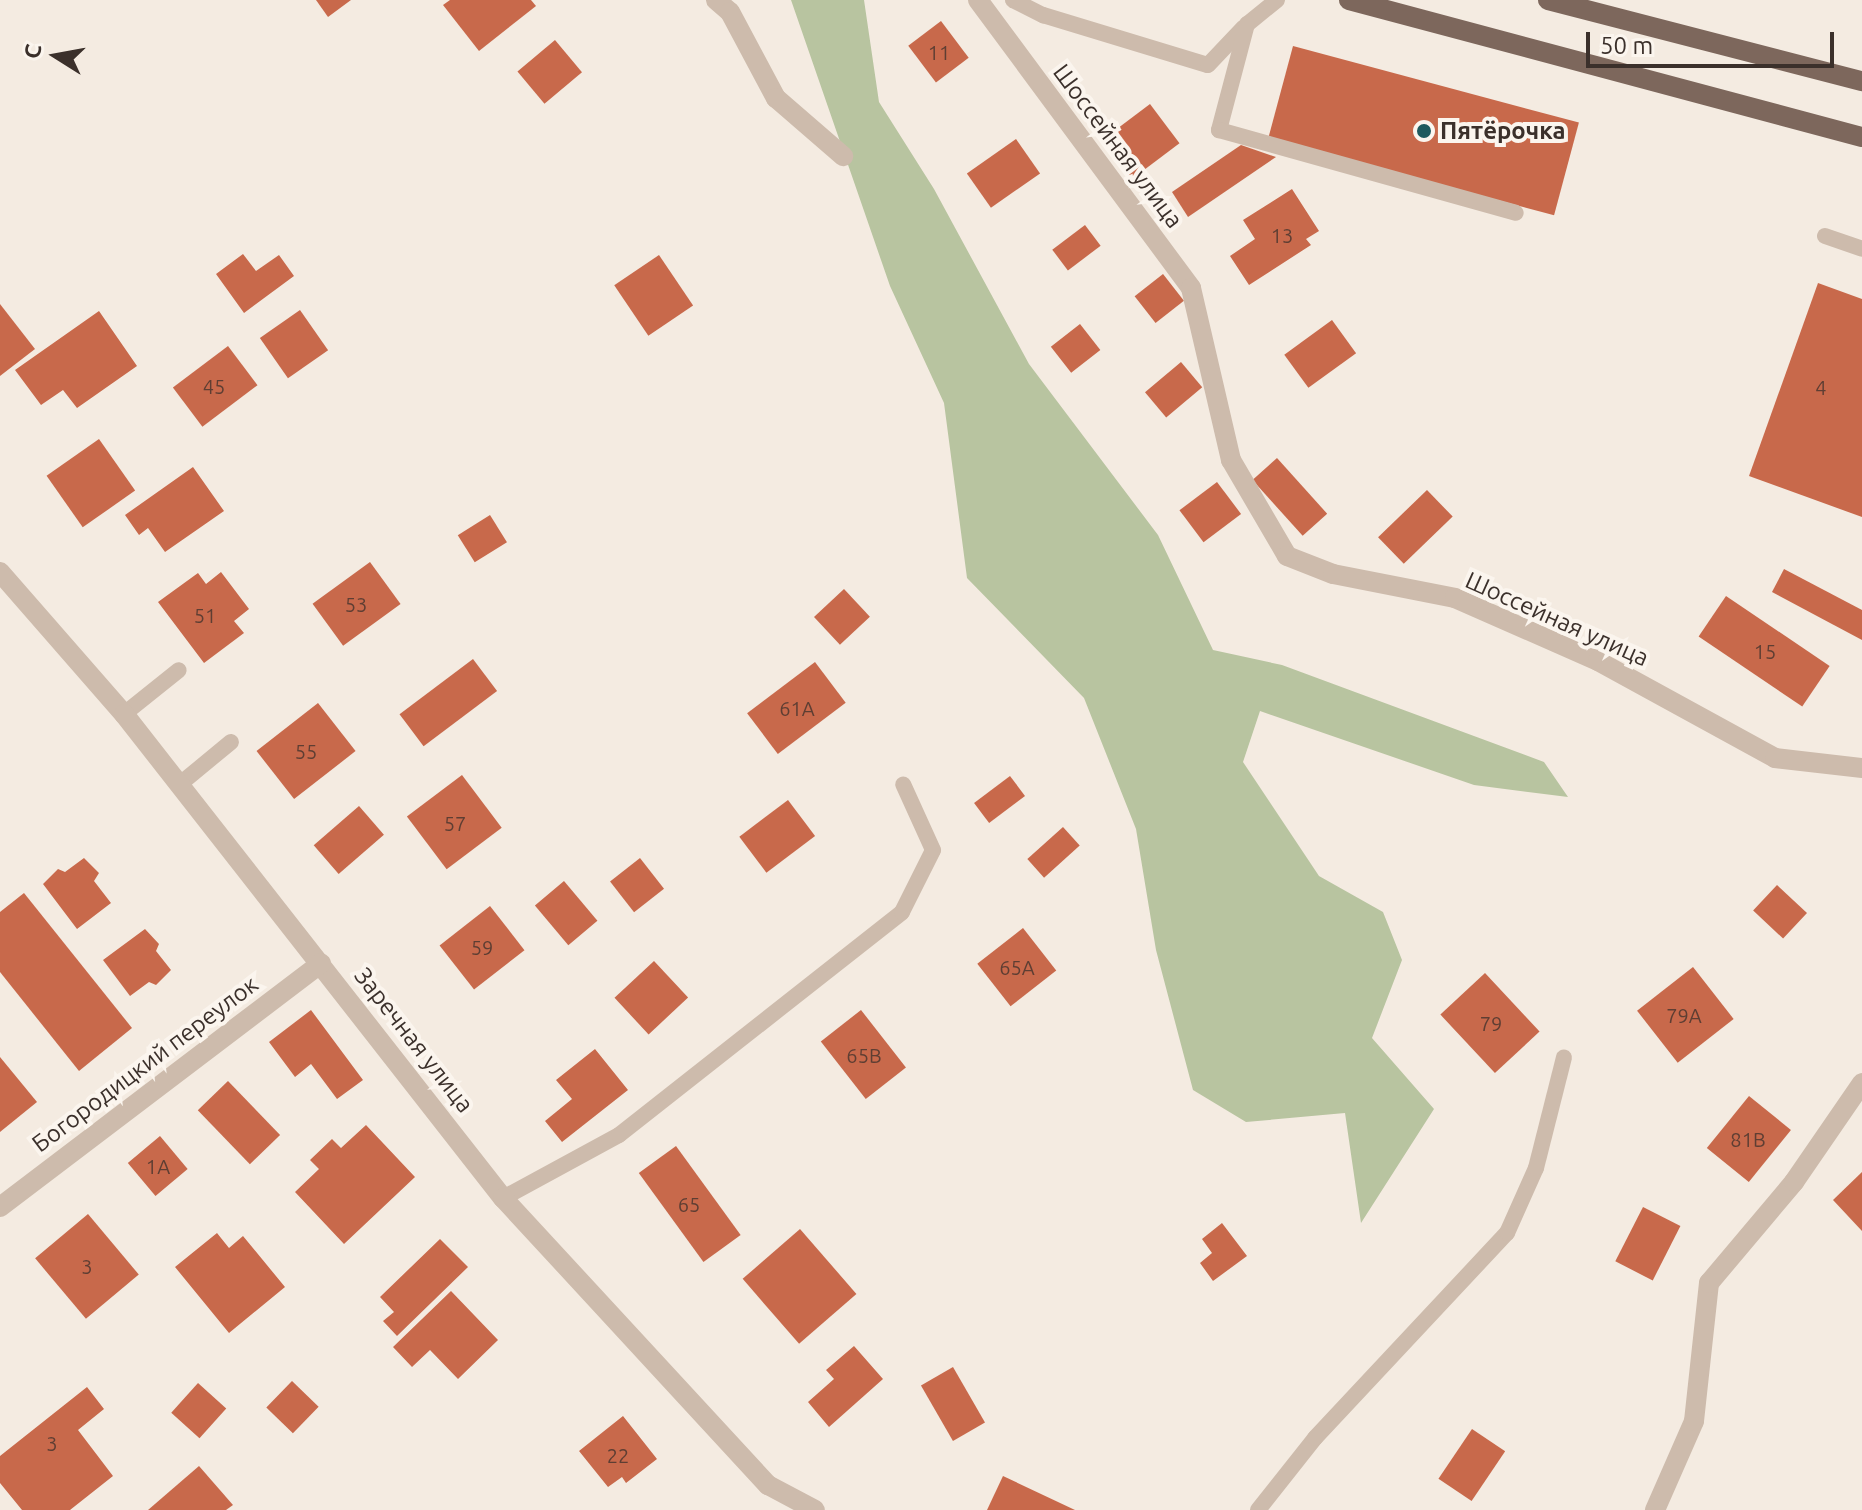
<!DOCTYPE html>
<meta charset="utf-8">
<style>
body{margin:0}
#map{position:relative;width:1862px;height:1510px;overflow:hidden;background:#f4ebe1;font-family:Ubuntu,sans-serif}
div>[style]{position:absolute}
.green>*{inset:0;background:#b8c4a0}
.building>*{inset:0;background:#c8694b;transform-origin:0 0}
.lane>*{height:16px;margin:-8px;padding:0 8px;transform-origin:8px;border-radius:8px;background:#cdbbac}
.street>*{height:20px;margin:-10px;padding:0 10px;transform-origin:10px;border-radius:10px;background:#cdbbac}
.primary>*{height:20px;margin:-10px;padding:0 10px;transform-origin:10px;border-radius:10px;background:#7d675c}
.dots>*{width:22px;height:22px;translate:-50% -50%;box-sizing:border-box;border:4px solid #fbf5ee;border-radius:50%}
span{translate:-50% -50%;white-space:nowrap;text-align:center;line-height:1.15;-webkit-text-stroke:8px #fbf5ee;paint-order:stroke}
.number-label{font-size:20px;color:#5e3e33}
.number-label span{-webkit-text-stroke-width:0}
.poi-label{font-size:24px;color:#3b302b;font-weight:700}
.left{translate:0 -50%;text-align:left}
.street-label{font-size:24px;color:#3b302b}
.north{position:absolute;left:16px;top:16px;width:80px;height:80px;-webkit-text-stroke:6px #fbf5ee;paint-order:stroke;rotate:281deg;font-size:22px;font-weight:700;line-height:32px;text-align:center;color:#3b302b}
.north::after{content:'';display:block;margin:auto;width:28px;height:36px;background:#3b302b;clip-path:polygon(50% 0,100% 100%,50% 72%,0 100%)}
.scale{position:absolute;left:1586px;top:32px;width:248px;height:36px;box-sizing:border-box;border:4px solid #3b302b;border-top:0;padding-left:10px;font-size:24px;line-height:28px;white-space:nowrap;color:#3b302b;-webkit-text-stroke:6px #fbf5ee;paint-order:stroke}
</style>
<div id="map">
<div class="green">
<i style="clip-path:polygon(791px 0,864px 0,879px 102px,934px 189px,1029px 364px,1158px 535px,1213px 650px,1282px 665px,1544px 762px,1568px 797px,1474px 785px,1260px 711px,1243px 762px,1319px 876px,1383px 912px,1402px 960px,1372px 1038px,1434px 1109px,1361px 1223px,1345px 1113px,1246px 1122px,1193px 1090px,1156px 950px,1136px 829px,1084px 698px,967px 578px,944px 403px,890px 286px)"></i>
</div>
<div class="building">
<i style="clip-path:polygon(316px 0,351px 0,328px 17px)"></i>
<i style="clip-path:polygon(450px 0,531px 0,536px 6px,479px 51px,443px 5px)"></i>
<i style="left:941px;top:21px;width:46px;height:41px;rotate:53deg"></i>
<i style="left:555px;top:40px;width:42px;height:49px;rotate:50deg"></i>
<i style="left:1293px;top:46px;width:296px;height:96px;rotate:15deg"></i>
<i style="left:1150px;top:104px;width:49px;height:59px;rotate:53deg"></i>
<i style="left:1016px;top:139px;width:42px;height:60px;rotate:55deg"></i>
<i style="clip-path:polygon(1241px 145px,1276px 157px,1188px 217px,1172px 192px)"></i>
<i style="clip-path:polygon(1292px 189px,1319px 231px,1306px 239px,1311px 245px,1249px 285px,1230px 256px,1255px 239px,1243px 220px)"></i>
<i style="left:1085px;top:225px;width:26px;height:41px;rotate:53deg"></i>
<i style="clip-path:polygon(243px 254px,256px 271px,279px 255px,294px 276px,244px 313px,216px 274px)"></i>
<i style="left:659px;top:255px;width:61px;height:54px;rotate:56deg"></i>
<i style="left:1163px;top:274px;width:34px;height:36px;rotate:52deg"></i>
<i style="clip-path:polygon(1818px 283px,1862px 299px,1862px 517px,1749px 476px)"></i>
<i style="clip-path:polygon(0 304px,35px 349px,0 376px)"></i>
<i style="left:300px;top:310px;width:49px;height:49px;rotate:55deg"></i>
<i style="clip-path:polygon(99px 311px,137px 366px,77px 408px,63px 390px,41px 405px,15px 370px)"></i>
<i style="left:1332px;top:320px;width:41px;height:59px;rotate:54deg"></i>
<i style="left:1080px;top:324px;width:33px;height:37px;rotate:52deg"></i>
<i style="left:228px;top:346px;width:49px;height:69px;rotate:53deg"></i>
<i style="left:1181px;top:362px;width:33px;height:47px;rotate:50deg"></i>
<i style="left:99px;top:439px;width:63px;height:64px;rotate:55deg"></i>
<i style="left:1277px;top:458px;width:75px;height:33px;rotate:48deg"></i>
<i style="clip-path:polygon(193px 467px,224px 511px,165px 552px,148px 528px,139px 535px,125px 515px)"></i>
<i style="left:1217px;top:482px;width:40px;height:47px;rotate:53deg"></i>
<i style="left:1427px;top:490px;width:37px;height:68px;rotate:46deg"></i>
<i style="left:490px;top:515px;width:32px;height:38px;rotate:58deg"></i>
<i style="left:370px;top:562px;width:52px;height:71px;rotate:54deg"></i>
<i style="clip-path:polygon(1784px 569px,1862px 610px,1862px 640px,1772px 592px)"></i>
<i style="clip-path:polygon(221px 572px,249px 609px,234px 621px,244px 633px,204px 663px,158px 602px,198px 573px,206px 584px)"></i>
<i style="left:844px;top:589px;width:38px;height:41px;rotate:47deg"></i>
<i style="left:1726px;top:596px;width:125px;height:49px;rotate:34deg"></i>
<i style="left:473px;top:659px;width:40px;height:92px;rotate:53deg"></i>
<i style="left:815px;top:662px;width:51px;height:85px;rotate:53deg"></i>
<i style="left:318px;top:703px;width:61px;height:78px;rotate:52deg"></i>
<i style="left:462px;top:775px;width:66px;height:69px;rotate:53deg"></i>
<i style="left:1010px;top:776px;width:25px;height:45px;rotate:53deg"></i>
<i style="left:788px;top:800px;width:45px;height:61px;rotate:53deg"></i>
<i style="left:359px;top:806px;width:38px;height:60px;rotate:49deg"></i>
<i style="left:1063px;top:827px;width:25px;height:48px;rotate:48deg"></i>
<i style="clip-path:polygon(84px 858px,99px 873px,94px 881px,111px 903px,77px 929px,43px 884px,58px 869px,65px 872px)"></i>
<i style="left:640px;top:858px;width:39px;height:38px;rotate:52deg"></i>
<i style="left:564px;top:881px;width:52px;height:38px;rotate:50deg"></i>
<i style="left:1777px;top:885px;width:41px;height:35px;rotate:43deg"></i>
<i style="clip-path:polygon(24px 893px,132px 1028px,79px 1071px,0 972px,0 912px)"></i>
<i style="left:490px;top:906px;width:56px;height:64px;rotate:52deg"></i>
<i style="left:1023px;top:928px;width:54px;height:58px;rotate:52deg"></i>
<i style="clip-path:polygon(145px 929px,159px 944px,156px 951px,171px 970px,156px 985px,149px 982px,130px 996px,103px 960px)"></i>
<i style="left:654px;top:961px;width:50px;height:54px;rotate:47deg"></i>
<i style="left:1693px;top:967px;width:66px;height:71px;rotate:52deg"></i>
<i style="left:1485px;top:973px;width:80px;height:61px;rotate:47deg"></i>
<i style="clip-path:polygon(311px 1010px,363px 1080px,337px 1099px,311px 1064px,295px 1077px,269px 1042px)"></i>
<i style="left:861px;top:1010px;width:73px;height:51px;rotate:52deg"></i>
<i style="clip-path:polygon(595px 1049px,628px 1090px,562px 1142px,545px 1121px,572px 1099px,556px 1080px)"></i>
<i style="clip-path:polygon(0 1057px,37px 1102px,0 1132px)"></i>
<i style="left:228px;top:1081px;width:75px;height:42px;rotate:46deg"></i>
<i style="left:1749px;top:1096px;width:54px;height:67px;rotate:39deg"></i>
<i style="clip-path:polygon(366px 1125px,415px 1177px,344px 1244px,295px 1192px,319px 1169px,310px 1160px,332px 1139px,341px 1148px)"></i>
<i style="left:160px;top:1136px;width:43px;height:42px;rotate:50deg"></i>
<i style="left:676px;top:1146px;width:110px;height:46px;rotate:54deg"></i>
<i style="clip-path:polygon(1862px 1172px,1862px 1231px,1833px 1200px)"></i>
<i style="left:1643px;top:1207px;width:42px;height:61px;rotate:27deg"></i>
<i style="left:88px;top:1214px;width:79px;height:69px;rotate:50deg"></i>
<i style="clip-path:polygon(1222px 1223px,1247px 1256px,1213px 1281px,1200px 1263px,1212px 1253px,1202px 1239px)"></i>
<i style="left:800px;top:1229px;width:86px;height:76px;rotate:49deg"></i>
<i style="clip-path:polygon(217px 1233px,229px 1248px,243px 1236px,285px 1287px,229px 1333px,175px 1267px)"></i>
<i style="clip-path:polygon(440px 1239px,468px 1267px,397px 1336px,383px 1321px,394px 1312px,380px 1297px)"></i>
<i style="clip-path:polygon(451px 1291px,498px 1340px,458px 1379px,430px 1350px,412px 1367px,393px 1347px)"></i>
<i style="clip-path:polygon(854px 1346px,883px 1379px,829px 1427px,808px 1402px,834px 1379px,826px 1370px)"></i>
<i style="left:953px;top:1367px;width:64px;height:37px;rotate:60deg"></i>
<i style="left:292px;top:1381px;width:37px;height:37px;rotate:44deg"></i>
<i style="left:198px;top:1383px;width:38px;height:40px;rotate:42deg"></i>
<i style="clip-path:polygon(87px 1387px,104px 1409px,78px 1430px,113px 1476px,70px 1510px,22px 1510px,0 1483px,0 1456px)"></i>
<i style="clip-path:polygon(623px 1416px,657px 1459px,626px 1483px,622px 1477px,608px 1487px,579px 1451px)"></i>
<i style="left:1472px;top:1429px;width:40px;height:60px;rotate:34deg"></i>
<i style="clip-path:polygon(199px 1466px,233px 1505px,226px 1510px,148px 1510px)"></i>
<i style="clip-path:polygon(1003px 1476px,1075px 1510px,987px 1510px)"></i>
</div>
<div class="lane">
<i style="left:1013px;top:0;width:34px;rotate:27deg"></i>
<i style="left:1043px;top:15px;width:172px;rotate:16.9deg"></i>
<i style="left:1208px;top:65px;width:52px;rotate:-46.5deg"></i>
<i style="left:1277px;top:0;width:38px;rotate:141deg"></i>
<i style="left:1247px;top:24px;width:110px;rotate:104.8deg"></i>
<i style="left:1219px;top:130px;width:308px;rotate:15.6deg"></i>
<i style="left:1825px;top:236px;width:39px;rotate:19deg"></i>
<i style="left:124px;top:714px;width:70px;rotate:-38.7deg"></i>
<i style="left:180px;top:784px;width:66px;rotate:-39.5deg"></i>
<i style="left:503px;top:1198px;width:132px;rotate:-28.5deg"></i>
<i style="left:619px;top:1135px;width:360px;rotate:-38.2deg"></i>
<i style="left:902px;top:912px;width:69px;rotate:-63.4deg"></i>
<i style="left:933px;top:850px;width:72px;rotate:-114.4deg"></i>
<i style="left:1258px;top:1510px;width:92px;rotate:-51.6deg"></i>
<i style="left:1315px;top:1438px;width:281px;rotate:-46.9deg"></i>
<i style="left:1507px;top:1233px;width:71px;rotate:-66deg"></i>
<i style="left:1536px;top:1168px;width:114px;rotate:-75.8deg"></i>
</div>
<div class="street">
<i style="left:716px;top:0;width:18px;rotate:41deg"></i>
<i style="left:730px;top:12px;width:98px;rotate:61.9deg"></i>
<i style="left:776px;top:98px;width:89px;rotate:40.9deg"></i>
<i style="left:978px;top:0;width:358px;rotate:53.5deg"></i>
<i style="left:1191px;top:288px;width:177px;rotate:76.9deg"></i>
<i style="left:1231px;top:460px;width:111px;rotate:59.7deg"></i>
<i style="left:1287px;top:556px;width:49px;rotate:21.4deg"></i>
<i style="left:1333px;top:574px;width:124px;rotate:11.1deg"></i>
<i style="left:1455px;top:598px;width:156px;rotate:23.8deg"></i>
<i style="left:1598px;top:661px;width:202px;rotate:28.7deg"></i>
<i style="left:1775px;top:758px;width:88px;rotate:6.6deg"></i>
<i style="left:0;top:572px;width:189px;rotate:48.9deg"></i>
<i style="left:124px;top:714px;width:615px;rotate:51.94deg"></i>
<i style="left:503px;top:1198px;width:391px;rotate:47.3deg"></i>
<i style="left:768px;top:1485px;width:53px;rotate:28deg"></i>
<i style="left:0;top:1207px;width:403px;rotate:-37.2deg"></i>
<i style="left:1655px;top:1510px;width:97px;rotate:-66.3deg"></i>
<i style="left:1694px;top:1421px;width:139px;rotate:-83.8deg"></i>
<i style="left:1709px;top:1283px;width:132px;rotate:-49.9deg"></i>
<i style="left:1794px;top:1182px;width:120px;rotate:-55.5deg"></i>
</div>
<div class="primary">
<i style="left:1349px;top:0;width:531px;rotate:14.95deg"></i>
<i style="left:1548px;top:0;width:324px;rotate:14.5deg"></i>
</div>
<div class="dots">
<i style="left:1424px;top:131px;background:#1f5a5e"></i>
</div>
<div class="number-label">
<span style="left:939px;top:52px">11</span>
<span style="left:1282px;top:235px">13</span>
<span style="left:214px;top:386px">45</span>
<span style="left:1821px;top:387px">4</span>
<span style="left:356px;top:604px">53</span>
<span style="left:205px;top:615px">51</span>
<span style="left:1765px;top:651px">15</span>
<span style="left:797px;top:708px">61А</span>
<span style="left:306px;top:751px">55</span>
<span style="left:455px;top:823px">57</span>
<span style="left:482px;top:947px">59</span>
<span style="left:1017px;top:967px">65А</span>
<span style="left:1684px;top:1015px">79А</span>
<span style="left:1491px;top:1023px">79</span>
<span style="left:864px;top:1055px">65В</span>
<span style="left:1748px;top:1139px">81В</span>
<span style="left:158px;top:1166px">1А</span>
<span style="left:689px;top:1204px">65</span>
<span style="left:87px;top:1266px">3</span>
<span style="left:52px;top:1443px">3</span>
<span style="left:618px;top:1455px">22</span>
</div>
<div class="poi-label">
<span class="left" style="left:1440px;top:131px">Пятёрочка</span>
</div>
<div class="street-label">
<span style="left:1118px;top:146px;rotate:53deg">Шоссейная улица</span>
<span style="left:1557px;top:619px;rotate:24deg">Шоссейная улица</span>
<span style="left:414px;top:1040px;rotate:52deg">Заречная улица</span>
<span style="left:145px;top:1064px;rotate:-37deg">Богородицкий переулок</span>
</div>
<div class="north">С</div>
<div class="scale">50 m</div>
</div>
